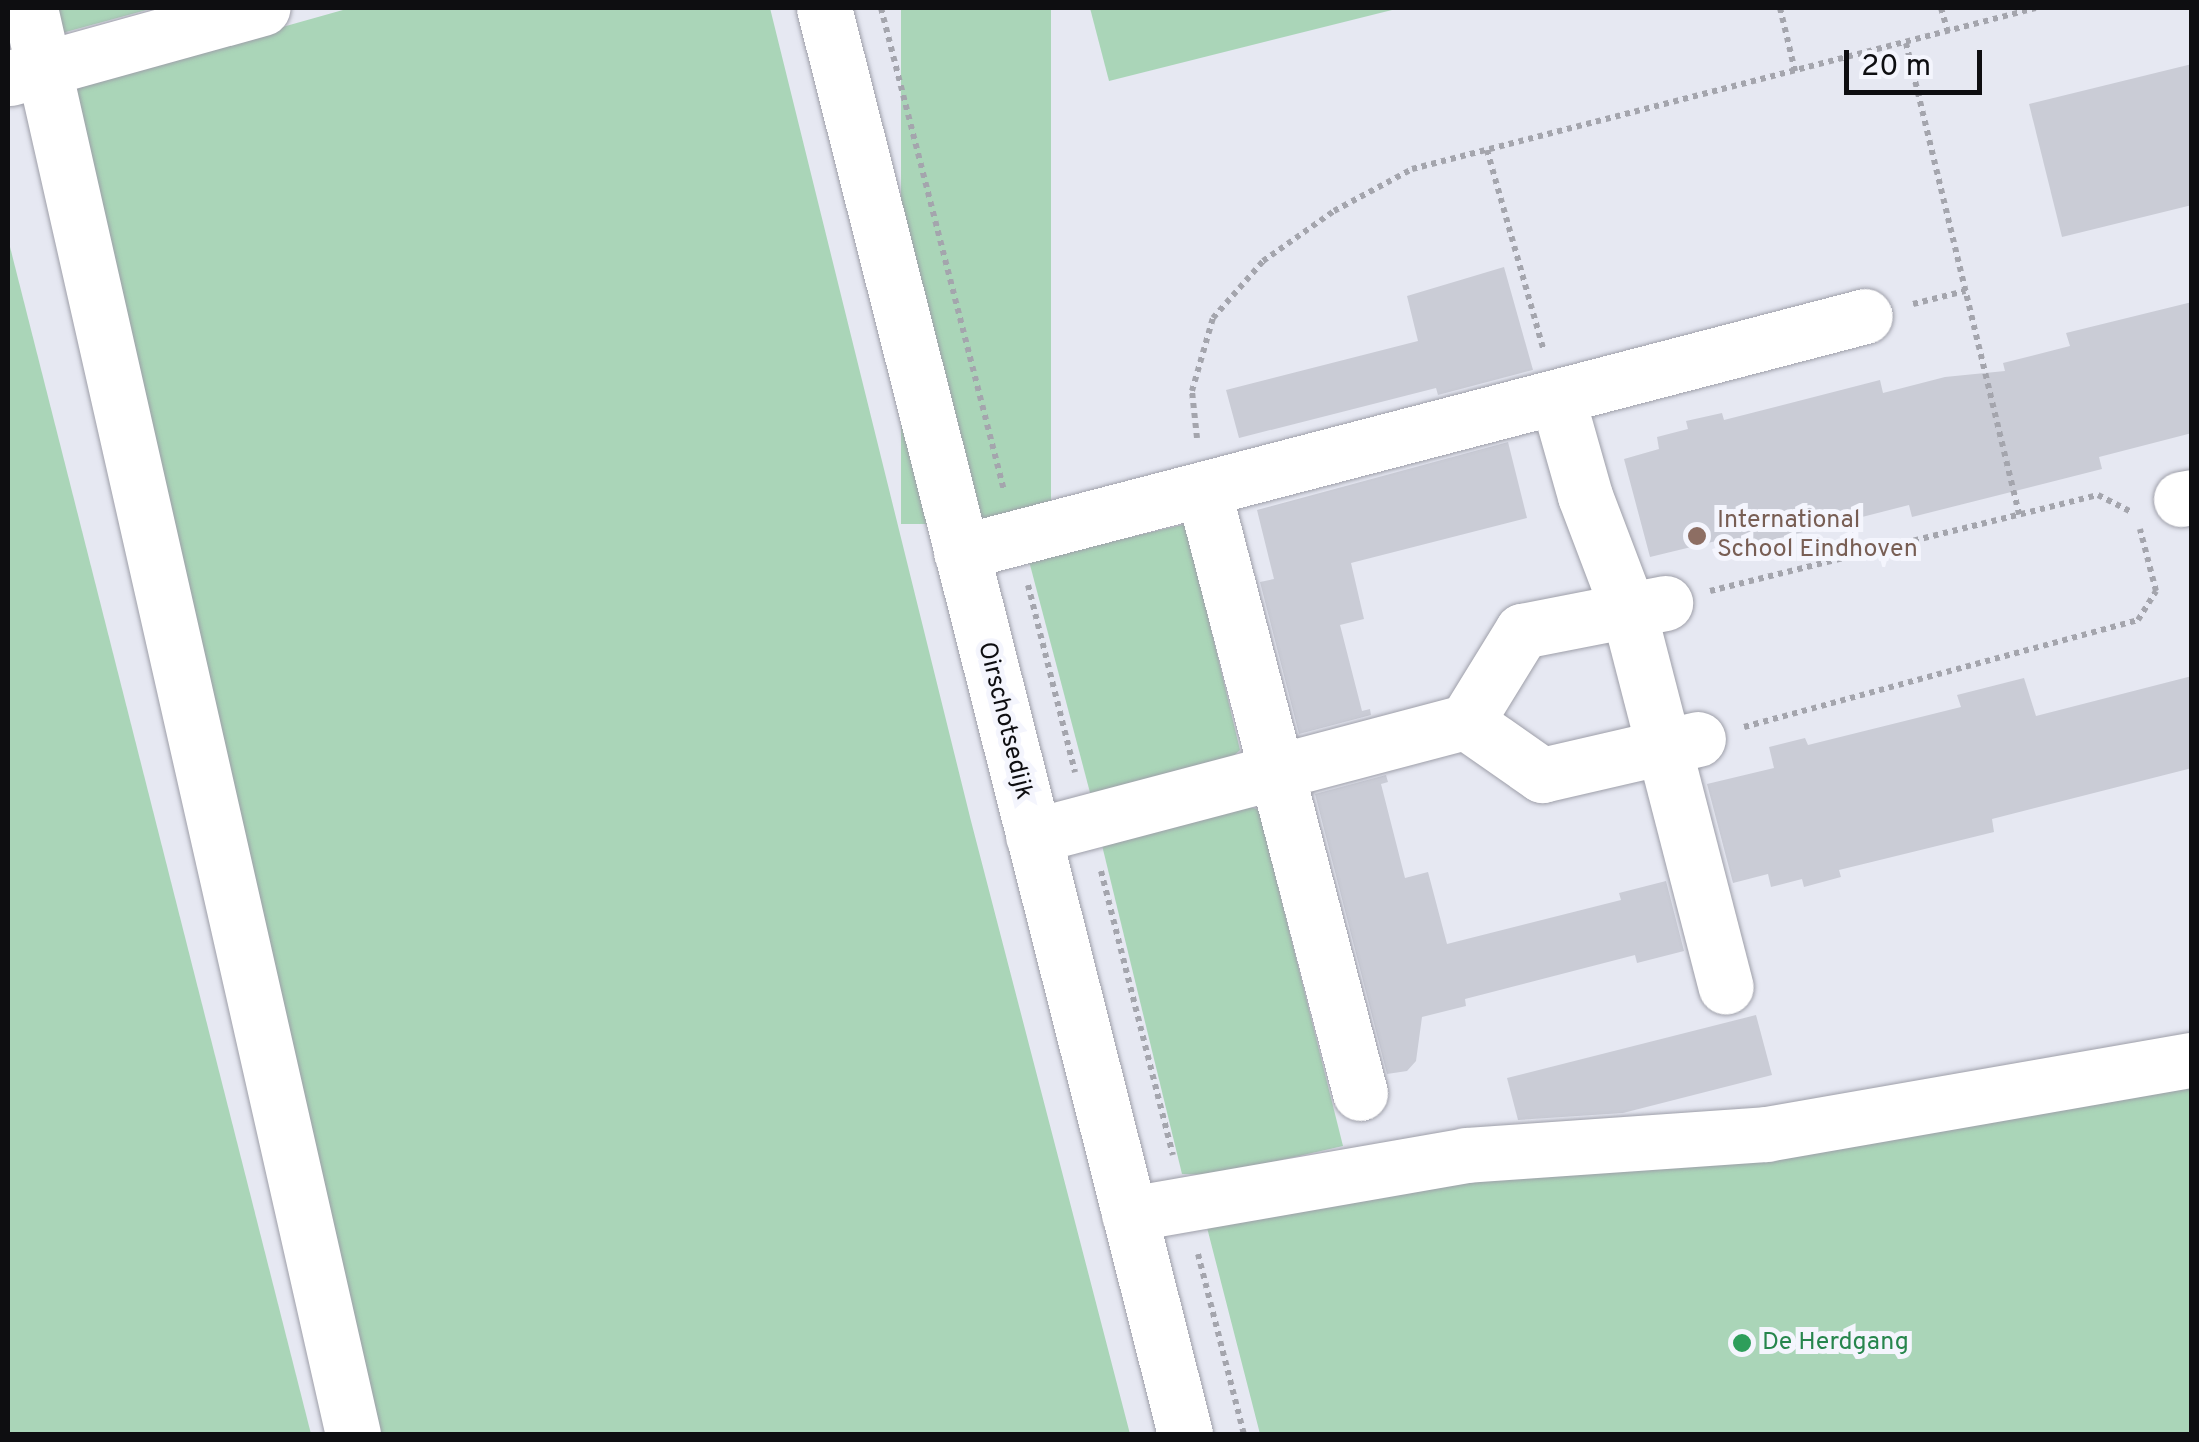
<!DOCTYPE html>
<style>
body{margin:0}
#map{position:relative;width:2199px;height:1442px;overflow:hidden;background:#e6e8f2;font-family:Overpass,sans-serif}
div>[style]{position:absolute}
.green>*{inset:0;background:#aad5b8;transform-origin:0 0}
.building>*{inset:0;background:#caccd6}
.path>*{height:6px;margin-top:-3px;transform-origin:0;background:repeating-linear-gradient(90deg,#a4a5ad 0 5px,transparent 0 10px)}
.roads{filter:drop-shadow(0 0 2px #9e9fa9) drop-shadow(0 0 2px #9e9fa9)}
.minor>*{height:55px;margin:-27.5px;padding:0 27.5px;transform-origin:27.5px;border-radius:27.5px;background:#fff}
.dots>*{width:28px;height:28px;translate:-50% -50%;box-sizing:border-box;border:5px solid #f4f5fd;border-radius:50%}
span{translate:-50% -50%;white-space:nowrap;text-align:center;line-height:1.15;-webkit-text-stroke:10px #f4f5fd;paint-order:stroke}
.education-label{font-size:25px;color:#785e54}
.left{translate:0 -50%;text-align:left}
.street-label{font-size:25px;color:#0e0e11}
.leisure-label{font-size:25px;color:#27864d}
.frame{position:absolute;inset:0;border:10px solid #0e0e11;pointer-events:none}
.scale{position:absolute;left:1844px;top:50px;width:138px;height:45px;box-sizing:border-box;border:5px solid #0e0e11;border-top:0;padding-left:12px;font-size:30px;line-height:35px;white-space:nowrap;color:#0e0e11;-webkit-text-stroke:8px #f4f5fd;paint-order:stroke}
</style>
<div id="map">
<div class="green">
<i style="clip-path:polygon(54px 8px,154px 8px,62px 33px)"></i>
<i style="clip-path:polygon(350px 8px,770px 8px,971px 821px,1130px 1434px,373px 1434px,76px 90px,90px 81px)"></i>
<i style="left:901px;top:8px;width:150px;height:516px"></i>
<i style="clip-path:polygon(1090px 8px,1400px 8px,1109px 81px)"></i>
<i style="clip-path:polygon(8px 239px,311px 1434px,8px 1434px)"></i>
<i style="clip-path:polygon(1186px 524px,1240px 750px,1215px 773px,1093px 804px,1029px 561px)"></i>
<i style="clip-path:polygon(1232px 800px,1259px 810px,1343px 1146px,1215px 1175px,1182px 1174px,1100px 837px)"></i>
<i style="clip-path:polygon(2191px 1076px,2191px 1434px,1260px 1434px,1203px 1212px,1753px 1152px)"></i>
</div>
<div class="building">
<i style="clip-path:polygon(2192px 64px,2192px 205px,2062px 237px,2029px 104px)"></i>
<i style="clip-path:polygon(1504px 267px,1533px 370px,1438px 395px,1436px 388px,1239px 438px,1226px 390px,1418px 341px,1407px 296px)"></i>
<i style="clip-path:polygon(2192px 302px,2192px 433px,2099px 457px,2102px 469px,1912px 517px,1909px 505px,1756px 544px,1758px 551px,1721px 560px,1716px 541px,1650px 557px,1624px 459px,1659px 449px,1657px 437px,1688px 429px,1686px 421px,1722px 413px,1724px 420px,1880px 380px,1883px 393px,1945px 377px,2005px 371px,2003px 363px,2070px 346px,2066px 333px)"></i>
<i style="clip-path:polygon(1508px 442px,1527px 518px,1351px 563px,1364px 619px,1340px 625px,1362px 711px,1370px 709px,1371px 715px,1299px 734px,1260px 582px,1274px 579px,1257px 510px)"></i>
<i style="clip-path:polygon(2192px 676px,2192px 768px,1992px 819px,1994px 832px,1839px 870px,1841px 877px,1804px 887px,1802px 879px,1771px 887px,1768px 874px,1733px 883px,1707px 784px,1774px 768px,1769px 747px,1805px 738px,1808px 745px,1961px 707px,1957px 695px,2024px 678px,2036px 716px)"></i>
<i style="clip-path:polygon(1386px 775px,1388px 782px,1381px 784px,1405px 878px,1428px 872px,1447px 944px,1621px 900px,1619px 893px,1666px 881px,1684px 951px,1637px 963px,1635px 955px,1465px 999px,1466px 1006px,1422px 1017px,1416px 1061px,1407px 1071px,1387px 1074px,1315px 794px)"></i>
<i style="clip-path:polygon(1756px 1015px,1772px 1075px,1623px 1113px,1518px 1120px,1507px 1078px)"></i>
</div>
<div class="path">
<i style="left:881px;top:8px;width:498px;rotate:75.7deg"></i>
<i style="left:1780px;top:8px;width:65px;rotate:76.6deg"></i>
<i style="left:1941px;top:8px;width:25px;rotate:74deg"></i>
<i style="left:1906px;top:43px;width:485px;rotate:76.5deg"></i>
<i style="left:1487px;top:150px;width:206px;rotate:74.2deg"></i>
<i style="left:1913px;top:304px;width:54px;rotate:-14deg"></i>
<i style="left:1197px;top:438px;width:47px;rotate:-96.1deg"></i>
<i style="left:1192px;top:391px;width:76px;rotate:-74deg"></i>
<i style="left:1213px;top:318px;width:76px;rotate:-48.7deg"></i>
<i style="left:1263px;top:261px;width:87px;rotate:-35.2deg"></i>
<i style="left:1334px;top:211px;width:89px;rotate:-28.3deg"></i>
<i style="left:1412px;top:169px;width:644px;rotate:-14.47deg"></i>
<i style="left:1028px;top:585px;width:193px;rotate:75.9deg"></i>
<i style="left:1710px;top:591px;width:400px;rotate:-13.9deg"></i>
<i style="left:2098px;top:495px;width:38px;rotate:27deg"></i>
<i style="left:1744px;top:727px;width:408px;rotate:-15.2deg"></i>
<i style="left:2138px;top:620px;width:34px;rotate:-58deg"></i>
<i style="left:2156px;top:591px;width:64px;rotate:-104.5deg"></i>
<i style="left:1101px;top:871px;width:293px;rotate:75.8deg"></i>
<i style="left:1198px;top:1254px;width:186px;rotate:75.7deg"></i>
</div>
<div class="roads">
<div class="minor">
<i style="left:30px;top:8px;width:1462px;rotate:77.24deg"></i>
<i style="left:824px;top:8px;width:1471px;rotate:75.79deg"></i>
<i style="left:10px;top:78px;width:262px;rotate:-15.5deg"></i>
<i style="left:1557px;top:397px;width:103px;rotate:74.2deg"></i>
<i style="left:1585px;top:496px;width:121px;rotate:69.2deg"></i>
<i style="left:1628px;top:609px;width:390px;rotate:75.5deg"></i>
<i style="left:1203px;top:489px;width:624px;rotate:75.43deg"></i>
<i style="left:2181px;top:499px;width:11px;rotate:-10deg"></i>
<i style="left:961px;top:552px;width:934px;rotate:-14.63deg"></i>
<i style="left:1466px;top:722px;width:93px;rotate:34.9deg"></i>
<i style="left:1542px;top:775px;width:160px;rotate:-13deg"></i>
<i style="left:1033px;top:836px;width:448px;rotate:-14.8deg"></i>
<i style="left:1466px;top:722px;width:107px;rotate:-58.4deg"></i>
<i style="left:1522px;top:631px;width:146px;rotate:-11.1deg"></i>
<i style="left:1129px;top:1214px;width:342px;rotate:-9.9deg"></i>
<i style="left:1466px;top:1155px;width:301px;rotate:-4deg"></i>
<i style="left:1766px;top:1134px;width:432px;rotate:-9.9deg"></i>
</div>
</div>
<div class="dots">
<i style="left:1697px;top:536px;background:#8d6e63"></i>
<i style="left:1742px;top:1343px;background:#2e9e5b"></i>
</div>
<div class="education-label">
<span class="left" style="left:1717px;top:536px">International<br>School Eindhoven</span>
</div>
<div class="street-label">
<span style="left:1004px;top:721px;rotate:76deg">Oirschotsedijk</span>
</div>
<div class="leisure-label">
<span class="left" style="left:1762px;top:1343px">De Herdgang</span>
</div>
<div class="frame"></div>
<div class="scale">20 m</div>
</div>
